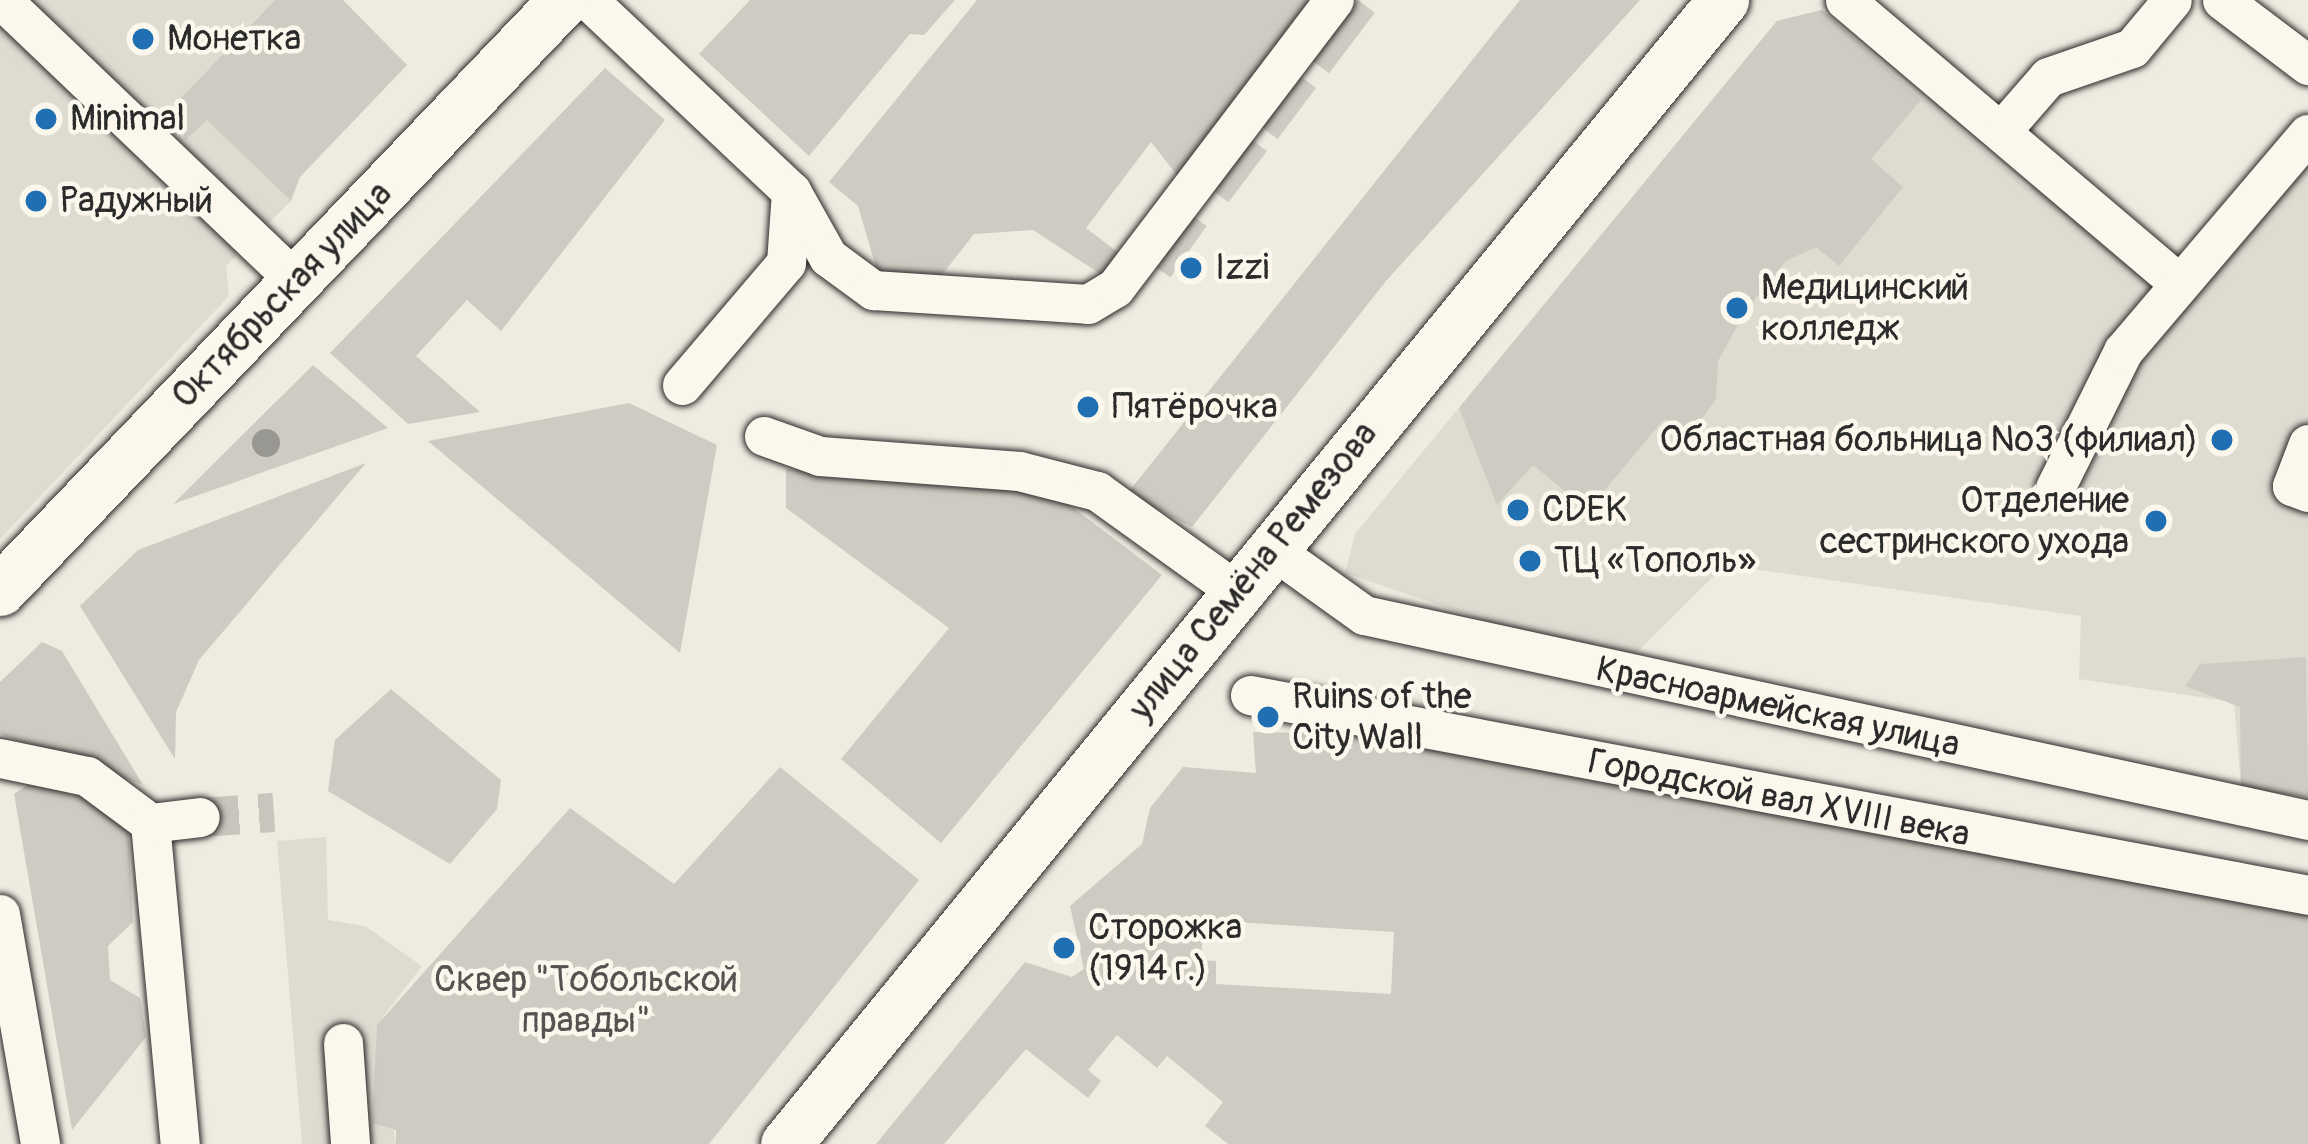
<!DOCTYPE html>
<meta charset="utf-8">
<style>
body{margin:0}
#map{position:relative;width:2308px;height:1144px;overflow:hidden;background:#eeebe0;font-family:Pangolin,sans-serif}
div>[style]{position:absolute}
.built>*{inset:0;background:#dedbd1}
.green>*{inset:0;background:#cecbc2;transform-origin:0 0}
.minor-tunnel>*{height:39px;margin-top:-19.5px;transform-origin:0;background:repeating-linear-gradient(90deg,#c7c5bc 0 39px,transparent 0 59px)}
.roads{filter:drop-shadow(0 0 3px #2b2b2b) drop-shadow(0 0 3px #2b2b2b)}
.minor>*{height:39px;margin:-19.5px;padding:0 19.5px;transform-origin:19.5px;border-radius:19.5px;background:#fbf7ec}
.major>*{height:51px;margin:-25.5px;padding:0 25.5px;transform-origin:25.5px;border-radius:25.5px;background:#fbf7ec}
.trees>*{width:28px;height:28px;margin:-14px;border-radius:50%;background:#999791}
.dots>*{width:33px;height:33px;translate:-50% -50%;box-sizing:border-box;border:6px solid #fbf7ec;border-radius:50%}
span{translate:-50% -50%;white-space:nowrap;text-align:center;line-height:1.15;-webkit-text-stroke:9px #fbf7ec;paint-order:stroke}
.poi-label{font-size:36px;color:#2b2b2b}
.left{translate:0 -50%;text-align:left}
.right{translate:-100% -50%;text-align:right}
.street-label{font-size:36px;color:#2b2b2b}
.park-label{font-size:36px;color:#545351}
</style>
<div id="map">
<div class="built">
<i style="clip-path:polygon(0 0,275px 0,179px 100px,186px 140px,207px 119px,291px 201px,226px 266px,229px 296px,0 539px)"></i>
<i style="clip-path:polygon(1822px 10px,2029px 189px,2052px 159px,2174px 265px,2308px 117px,2308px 797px,2241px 788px,2234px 702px,2079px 679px,2081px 616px,1725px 565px,1634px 655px,1550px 643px,1345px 573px,1355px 534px,1777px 21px)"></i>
<i style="clip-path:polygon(326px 837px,328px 920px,365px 926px,422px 966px,377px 1025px,396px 1144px,302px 1144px,277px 841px)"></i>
</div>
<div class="green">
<i style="clip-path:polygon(275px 0,343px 0,407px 65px,300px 177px,291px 201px,207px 120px,185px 141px,179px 100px)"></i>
<i style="clip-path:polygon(750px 0,955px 0,924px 35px,910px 34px,809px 156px,699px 54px)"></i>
<i style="clip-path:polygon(977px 0,1308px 0,1309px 22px,1184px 184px,1151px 142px,1086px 228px,1120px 254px,1105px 277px,1033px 230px,974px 234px,934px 285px,877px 271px,858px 206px,829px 182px)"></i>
<i style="left:1358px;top:0;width:21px;height:76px;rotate:37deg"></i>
<i style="clip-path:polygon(1520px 0,1640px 0,1386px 281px,1192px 527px,1127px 494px)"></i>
<i style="clip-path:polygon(1822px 10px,1921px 100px,1871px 159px,1903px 187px,1839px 266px,1816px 247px,1786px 261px,1746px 310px,1718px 361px,1716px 399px,1689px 437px,1664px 419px,1588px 510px,1533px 465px,1497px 505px,1459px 408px,1777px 21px)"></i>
<i style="clip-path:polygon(605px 68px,665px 120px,501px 331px,467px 300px,416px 356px,480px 412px,408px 424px,330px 353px)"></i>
<i style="left:1300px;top:76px;width:20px;height:64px;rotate:37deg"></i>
<i style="left:1251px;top:139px;width:20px;height:64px;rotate:37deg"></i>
<i style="left:1191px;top:215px;width:19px;height:63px;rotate:35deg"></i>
<i style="clip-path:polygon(313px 365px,388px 428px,173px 504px)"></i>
<i style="clip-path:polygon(629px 403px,717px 445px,680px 653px,428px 441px)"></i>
<i style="clip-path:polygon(366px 463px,199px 660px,176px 712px,175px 759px,80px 606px,138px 550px)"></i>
<i style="clip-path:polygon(786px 469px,1054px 493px,1162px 575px,941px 843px,841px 759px,949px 628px,786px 508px)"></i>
<i style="clip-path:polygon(42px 642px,62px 651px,143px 785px,0 734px,0 682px)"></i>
<i style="clip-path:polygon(2306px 657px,2308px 797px,2241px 788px,2240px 707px,2185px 686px,2200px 664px)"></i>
<i style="clip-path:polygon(391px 689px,501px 780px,497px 809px,450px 864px,328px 791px,335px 740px)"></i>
<i style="clip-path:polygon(evenodd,1253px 732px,1383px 734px,2308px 912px,2308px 1144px,1228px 1144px,1205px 1126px,1223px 1102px,1167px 1056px,1157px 1068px,1117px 1035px,1088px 1070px,1101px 1081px,1088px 1098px,1026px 1049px,944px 1144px,876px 1144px,1025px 962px,1072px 977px,1084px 969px,1070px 906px,1142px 844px,1150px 808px,1183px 767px,1256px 773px,1253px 732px,1204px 920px,1394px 932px,1391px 994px,1216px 984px,1216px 961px,1201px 960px,1204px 920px)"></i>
<i style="clip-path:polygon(780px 767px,919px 880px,709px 1144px,396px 1144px,396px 1130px,372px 1123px,377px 1025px,570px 808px,674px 884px)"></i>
<i style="clip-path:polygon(31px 783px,108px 804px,128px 826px,133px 922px,108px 946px,110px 980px,140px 998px,146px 1037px,72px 1130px,14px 794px)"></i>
</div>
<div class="minor-tunnel">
<i style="left:200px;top:817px;width:74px;rotate:-3.9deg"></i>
</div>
<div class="roads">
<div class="minor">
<i style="left:2px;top:0;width:407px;rotate:43.7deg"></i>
<i style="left:588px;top:0;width:279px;rotate:43.3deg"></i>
<i style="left:791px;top:191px;width:76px;rotate:60.7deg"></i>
<i style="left:828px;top:257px;width:56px;rotate:36.3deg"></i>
<i style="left:873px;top:290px;width:215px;rotate:3.7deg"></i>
<i style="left:1088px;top:304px;width:31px;rotate:-31deg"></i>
<i style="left:1115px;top:288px;width:362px;rotate:-52.8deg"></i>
<i style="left:1845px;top:0;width:436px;rotate:40.3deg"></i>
<i style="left:2222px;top:0;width:108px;rotate:37.1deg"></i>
<i style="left:2002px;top:130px;width:70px;rotate:-49deg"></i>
<i style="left:2048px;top:77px;width:89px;rotate:-19deg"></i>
<i style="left:2132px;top:48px;width:62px;rotate:-50.2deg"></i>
<i style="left:682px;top:385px;width:160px;rotate:-49.6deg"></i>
<i style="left:786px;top:263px;width:72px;rotate:-86deg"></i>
<i style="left:764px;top:436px;width:59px;rotate:19.7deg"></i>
<i style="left:820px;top:456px;width:200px;rotate:4.3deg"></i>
<i style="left:1019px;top:471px;width:81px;rotate:14.4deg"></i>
<i style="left:1097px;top:491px;width:170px;rotate:35.7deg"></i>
<i style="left:2308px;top:444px;width:45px;rotate:110.9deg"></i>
<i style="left:2292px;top:486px;width:17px;rotate:21deg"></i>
<i style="left:2055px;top:488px;width:153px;rotate:-63.6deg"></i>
<i style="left:2123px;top:351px;width:285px;rotate:-49.6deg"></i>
<i style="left:1269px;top:547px;width:117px;rotate:35.6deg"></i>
<i style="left:1364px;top:615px;width:966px;rotate:12.25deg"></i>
<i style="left:1250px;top:695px;width:1077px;rotate:10.7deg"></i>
<i style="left:0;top:758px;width:89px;rotate:11.7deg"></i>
<i style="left:87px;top:776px;width:79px;rotate:36.7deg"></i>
<i style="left:150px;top:823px;width:322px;rotate:84.7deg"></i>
<i style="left:150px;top:823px;width:50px;rotate:-6.8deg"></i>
<i style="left:0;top:914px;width:233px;rotate:80.1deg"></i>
<i style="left:343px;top:1043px;width:101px;rotate:86deg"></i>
</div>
<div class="major">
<i style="left:0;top:590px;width:816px;rotate:-46.29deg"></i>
<i style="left:786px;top:1144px;width:1479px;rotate:-50.68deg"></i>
</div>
</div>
<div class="trees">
<i style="left:266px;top:443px"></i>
</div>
<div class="dots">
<i style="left:143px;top:39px;background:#1f6fb2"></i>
<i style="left:46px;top:119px;background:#1f6fb2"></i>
<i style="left:36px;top:201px;background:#1f6fb2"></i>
<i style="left:1191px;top:268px;background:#1f6fb2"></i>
<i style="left:1737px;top:308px;background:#1f6fb2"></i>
<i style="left:1088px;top:407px;background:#1f6fb2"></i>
<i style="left:2222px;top:440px;background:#1f6fb2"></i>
<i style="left:1518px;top:510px;background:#1f6fb2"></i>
<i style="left:2156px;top:521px;background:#1f6fb2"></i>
<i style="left:1530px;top:561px;background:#1f6fb2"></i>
<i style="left:1268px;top:717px;background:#1f6fb2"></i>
<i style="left:1064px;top:948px;background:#1f6fb2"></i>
</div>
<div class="poi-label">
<span class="left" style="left:167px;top:39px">Монетка</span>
<span class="left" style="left:70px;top:119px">Minimal</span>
<span class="left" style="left:60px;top:201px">Радужный</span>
<span class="left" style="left:1215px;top:268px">Izzi</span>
<span class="left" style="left:1761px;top:308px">Медицинский<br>колледж</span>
<span class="left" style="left:1112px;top:407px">Пятёрочка</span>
<span class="right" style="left:2198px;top:440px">Областная больница №3 (филиал)</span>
<span class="right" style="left:2129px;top:521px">Отделение<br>сестринского ухода</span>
<span class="left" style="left:1542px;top:510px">CDEK</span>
<span class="left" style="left:1554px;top:561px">ТЦ «Тополь»</span>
<span class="left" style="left:1292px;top:717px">Ruins of the<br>City Wall</span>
<span class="left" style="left:1088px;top:948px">Сторожка<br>(1914 г.)</span>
</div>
<div class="street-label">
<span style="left:282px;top:295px;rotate:-46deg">Октябрьская улица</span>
<span style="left:1253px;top:571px;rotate:-51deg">улица Семёна Ремезова</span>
<span style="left:1778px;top:707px;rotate:12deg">Красноармейская улица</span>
<span style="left:1779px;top:798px;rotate:11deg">Городской вал XVIII века</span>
</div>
<div class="park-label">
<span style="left:586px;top:1000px">Сквер "Тобольской<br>правды"</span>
</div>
</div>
